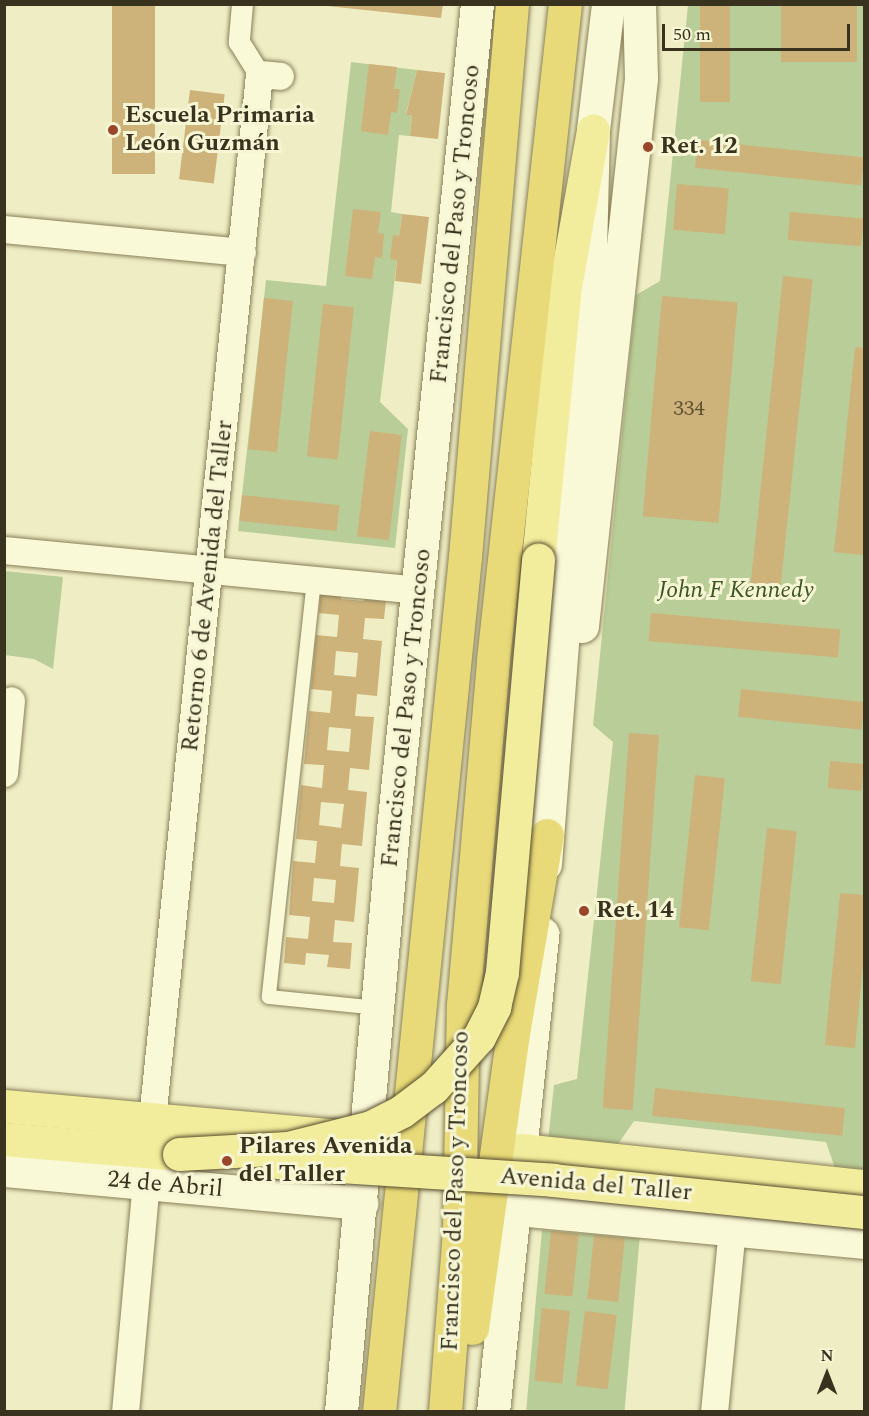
<!DOCTYPE html>
<meta charset="utf-8">
<style>
body{margin:0}
#map{position:relative;width:869px;height:1416px;overflow:hidden;background:#efedc4;font-family:Spectral,serif}
div>[style]{position:absolute}
.green>*{inset:0;background:#b9cd98;transform-origin:0 0}
.building>*{inset:0;background:#cdb27a;transform-origin:0 0}
.roads{filter:drop-shadow(0 0 2px #89805a) drop-shadow(0 0 2px #89805a)}
.service>*{height:14px;margin:-7px;padding:0 7px;transform-origin:7px;border-radius:7px;background:#f9f8d7}
.pedestrian>*{height:21px;margin:-10.5px;padding:0 10.5px;transform-origin:10.5px;border-radius:10.5px;background:#f9f8d7}
.minor>*{height:27px;margin:-13.5px;padding:0 13.5px;transform-origin:13.5px;border-radius:13.5px;background:#f9f8d7}
.tertiary>*{height:33px;margin:-16.5px;padding:0 16.5px;transform-origin:16.5px;border-radius:16.5px;background:#f9f8d7}
.secondary>*{height:33px;margin:-16.5px;padding:0 16.5px;transform-origin:16.5px;border-radius:16.5px;background:#f9f8d7}
.primary>*{height:33px;margin:-16.5px;padding:0 16.5px;transform-origin:16.5px;border-radius:16.5px;background:#f2ed9c}
.trunk>*{height:33px;margin:-16.5px;padding:0 16.5px;transform-origin:16.5px;border-radius:16.5px;background:#e8da78}
.bridges{filter:drop-shadow(0 0 2px #574c2e) drop-shadow(0 0 2px #574c2e)}
.primary-bridge>*{height:33px;margin:-16.5px;padding:0 16.5px;transform-origin:16.5px;border-radius:16.5px;background:#f2ed9c}
.dots>*{width:16px;height:16px;translate:-50% -50%;box-sizing:border-box;border:3px solid #f6f5d4;border-radius:50%}
span{translate:-50% -50%;white-space:nowrap;text-align:center;line-height:1.15;-webkit-text-stroke:6px #f6f5d4;paint-order:stroke}
.number-label{font-size:21px;color:#5e5235}
.number-label span{-webkit-text-stroke-width:0}
.poi-label{font-size:24px;color:#39321e;font-weight:700}
.left{translate:0 -50%;text-align:left}
.street-label{font-size:24px;color:#39321e}
.park-label{font-size:24px;color:#3d5625;font-style:italic}
.frame{position:absolute;inset:0;border:6px solid #39321e;pointer-events:none}
.north{position:absolute;left:797px;top:1344px;width:60px;height:60px;-webkit-text-stroke:4px #f6f5d4;paint-order:stroke;rotate:0deg;font-size:16px;font-weight:700;line-height:24px;text-align:center;color:#39321e}
.north::after{content:'';display:block;margin:auto;width:21px;height:27px;background:#39321e;clip-path:polygon(50% 0,100% 100%,50% 72%,0 100%)}
.scale{position:absolute;left:662px;top:24px;width:188px;height:27px;box-sizing:border-box;border:3px solid #39321e;border-top:0;padding-left:8px;font-size:18px;line-height:21px;white-space:nowrap;color:#39321e;-webkit-text-stroke:4px #f6f5d4;paint-order:stroke}
</style>
<div id="map">
<div class="green">
<i style="clip-path:polygon(688px 5px,864px 5px,864px 1174px,836px 1171px,826px 1142px,634px 1121px,616px 1147px,548px 1141px,554px 1085px,577px 1079px,613px 742px,593px 725px,636px 295px,660px 281px)"></i>
<i style="clip-path:polygon(351px 62px,417px 70px,406px 114px,412px 115px,410px 136px,399px 135px,391px 212px,402px 214px,399px 236px,393px 236px,397px 260px,380px 402px,408px 429px,395px 548px,238px 531px,266px 280px,326px 286px)"></i>
<i style="clip-path:polygon(5px 571px,63px 577px,53px 669px,34px 659px,5px 655px)"></i>
<i style="left:542px;top:1230px;width:98px;height:183px;rotate:5deg"></i>
</div>
<div class="building">
<i style="left:112px;top:4px;width:43px;height:170px"></i>
<i style="clip-path:polygon(308px 4px,443px 4px,441px 18px)"></i>
<i style="left:700px;top:4px;width:30px;height:98px"></i>
<i style="left:781px;top:4px;width:76px;height:58px"></i>
<i style="clip-path:polygon(369px 64px,397px 67px,394px 89px,400px 89px,397px 113px,391px 112px,388px 135px,361px 131px)"></i>
<i style="clip-path:polygon(417px 70px,445px 73px,438px 139px,410px 136px,412px 115px,406px 115px)"></i>
<i style="left:190px;top:90px;width:35px;height:90px;rotate:7deg"></i>
<i style="left:698px;top:140px;width:167px;height:28px;rotate:6deg"></i>
<i style="left:677px;top:184px;width:52px;height:46px;rotate:5deg"></i>
<i style="clip-path:polygon(353px 209px,381px 212px,378px 233px,384px 234px,382px 258px,375px 257px,372px 279px,345px 276px)"></i>
<i style="left:790px;top:212px;width:74px;height:28px;rotate:5deg"></i>
<i style="clip-path:polygon(402px 214px,429px 217px,421px 284px,395px 281px,397px 260px,390px 259px,393px 235px,399px 236px)"></i>
<i style="left:783px;top:276px;width:30px;height:311px;rotate:6deg"></i>
<i style="left:662px;top:296px;width:76px;height:221px;rotate:5deg"></i>
<i style="left:264px;top:298px;width:29px;height:152px;rotate:6deg"></i>
<i style="left:323px;top:304px;width:31px;height:153px;rotate:6deg"></i>
<i style="clip-path:polygon(855px 347px,864px 348px,864px 555px,834px 552px)"></i>
<i style="left:370px;top:431px;width:32px;height:106px;rotate:7deg"></i>
<i style="left:242px;top:495px;width:98px;height:26px;rotate:6deg"></i>
<i style="clip-path:polygon(evenodd,321px 585px,342px 586px,341px 599px,364px 601px,365px 588px,387px 591px,384px 619px,365px 618px,363px 639px,382px 641px,377px 696px,357px 694px,355px 716px,374px 717px,369px 770px,350px 768px,348px 790px,367px 792px,362px 846px,342px 844px,340px 866px,359px 868px,354px 922px,335px 920px,333px 942px,352px 943px,350px 969px,327px 967px,329px 955px,306px 953px,305px 965px,284px 963px,286px 937px,308px 939px,310px 917px,289px 915px,293px 861px,315px 863px,317px 841px,296px 839px,301px 785px,322px 788px,324px 765px,304px 764px,309px 711px,330px 713px,332px 691px,311px 689px,316px 635px,337px 637px,339px 615px,319px 613px,321px 585px,336px 651px,358px 653px,356px 677px,334px 675px,336px 651px,321px 585px,329px 727px,351px 729px,349px 752px,327px 750px,329px 727px,321px 585px,321px 802px,344px 804px,341px 828px,319px 825px,321px 802px,321px 585px,314px 878px,336px 880px,334px 903px,312px 901px,314px 878px)"></i>
<i style="left:651px;top:613px;width:190px;height:28px;rotate:5deg"></i>
<i style="left:741px;top:689px;width:124px;height:28px;rotate:6deg"></i>
<i style="left:629px;top:733px;width:30px;height:376px;rotate:4deg"></i>
<i style="left:830px;top:761px;width:34px;height:27px;rotate:5deg"></i>
<i style="left:695px;top:775px;width:30px;height:153px;rotate:6deg"></i>
<i style="left:767px;top:828px;width:30px;height:154px;rotate:6deg"></i>
<i style="clip-path:polygon(840px 893px,864px 895px,864px 953px,855px 1048px,825px 1045px)"></i>
<i style="left:655px;top:1088px;width:191px;height:28px;rotate:6deg"></i>
<i style="left:551px;top:1231px;width:28px;height:63px;rotate:6deg"></i>
<i style="left:594px;top:1235px;width:31px;height:64px;rotate:6deg"></i>
<i style="left:542px;top:1308px;width:28px;height:73px;rotate:6deg"></i>
<i style="left:585px;top:1311px;width:32px;height:75px;rotate:7deg"></i>
</div>
<div class="roads">
<div class="service">
<i style="left:314px;top:580px;width:419px;rotate:96.2deg"></i>
<i style="left:269px;top:997px;width:110px;rotate:5.8deg"></i>
</div>
<div class="pedestrian">
<i style="left:242px;top:4px;width:38px;rotate:95deg"></i>
<i style="left:239px;top:42px;width:38px;rotate:58deg"></i>
</div>
<div class="minor">
<i style="left:4px;top:229px;width:239px;rotate:5.5deg"></i>
<i style="left:4px;top:550px;width:417px;rotate:5.5deg"></i>
<i style="left:4px;top:773px;width:73px;rotate:-84.5deg"></i>
<i style="left:152px;top:1119px;width:1050px;rotate:-84.15deg"></i>
<i style="left:259px;top:74px;width:21px;rotate:5deg"></i>
<i style="left:125px;top:1412px;width:230px;rotate:-84.8deg"></i>
<i style="left:714px;top:1412px;width:184px;rotate:-84.4deg"></i>
</div>
<div class="tertiary">
<i style="left:4px;top:1170px;width:359px;rotate:5.3deg"></i>
</div>
<div class="secondary">
<i style="left:582px;top:626px;width:551px;rotate:-83.85deg"></i>
<i style="left:641px;top:78px;width:74px;rotate:-91.5deg"></i>
<i style="left:545px;top:864px;width:572px;rotate:-85.59deg"></i>
<i style="left:589px;top:294px;width:164px;rotate:-88.6deg"></i>
<i style="left:593px;top:130px;width:127px;rotate:-83.2deg"></i>
<i style="left:516px;top:1209px;width:350px;rotate:5.4deg"></i>
<i style="left:341px;top:1412px;width:585px;rotate:-84.9deg"></i>
<i style="left:393px;top:829px;width:829px;rotate:-84.19deg"></i>
<i style="left:493px;top:1412px;width:481px;rotate:-84.1deg"></i>
</div>
<div class="primary">
<i style="left:538px;top:560px;width:275px;rotate:-84.4deg"></i>
<i style="left:565px;top:286px;width:158px;rotate:-79.8deg"></i>
<i style="left:4px;top:1106px;width:328px;rotate:5.1deg"></i>
<i style="left:4px;top:1139px;width:176px;rotate:4.9deg"></i>
<i style="left:521px;top:1150px;width:345px;rotate:6deg"></i>
</div>
<div class="trunk">
<i style="left:472px;top:1328px;width:292px;rotate:-82.1deg"></i>
<i style="left:512px;top:1039px;width:207px;rotate:-80.3deg"></i>
<i style="left:379px;top:1412px;width:859px;rotate:-84.26deg"></i>
<i style="left:465px;top:557px;width:555px;rotate:-85.14deg"></i>
<i style="left:445px;top:1412px;width:184px;rotate:-85.6deg"></i>
<i style="left:459px;top:1229px;width:224px;rotate:-89deg"></i>
<i style="left:463px;top:1005px;width:346px;rotate:-85deg"></i>
<i style="left:493px;top:660px;width:660px;rotate:-83.74deg"></i>
</div>
</div>
<div class="bridges">
<div class="primary-bridge">
<i style="left:179px;top:1154px;width:109px;rotate:-3.2deg"></i>
<i style="left:288px;top:1148px;width:86px;rotate:-14.2deg"></i>
<i style="left:371px;top:1127px;width:35px;rotate:-27deg"></i>
<i style="left:402px;top:1111px;width:39px;rotate:-37deg"></i>
<i style="left:433px;top:1088px;width:69px;rotate:-48deg"></i>
<i style="left:479px;top:1037px;width:34px;rotate:-63deg"></i>
<i style="left:494px;top:1007px;width:36px;rotate:-77deg"></i>
<i style="left:502px;top:972px;width:414px;rotate:-85deg"></i>
<i style="left:278px;top:1162px;width:276px;rotate:3.7deg"></i>
<i style="left:553px;top:1180px;width:313px;rotate:5.9deg"></i>
</div>
</div>
<div class="dots">
<i style="left:113px;top:130px;background:#99462a"></i>
<i style="left:648px;top:147px;background:#99462a"></i>
<i style="left:584px;top:911px;background:#99462a"></i>
<i style="left:227px;top:1161px;background:#99462a"></i>
</div>
<div class="number-label">
<span style="left:689px;top:409px">334</span>
</div>
<div class="poi-label">
<span class="left" style="left:125px;top:130px">Escuela Primaria<br>León Guzmán</span>
<span class="left" style="left:660px;top:147px">Ret. 12</span>
<span class="left" style="left:596px;top:911px">Ret. 14</span>
<span class="left" style="left:239px;top:1161px">Pilares Avenida<br>del Taller</span>
</div>
<div class="street-label">
<span style="left:456px;top:224px;rotate:-84deg">Francisco del Paso y Troncoso</span>
<span style="left:208px;top:586px;rotate:-84deg">Retorno 6 de Avenida del Taller</span>
<span style="left:407px;top:708px;rotate:-84deg">Francisco del Paso y Troncoso</span>
<span style="left:165px;top:1185px;rotate:5deg">24 de Abril</span>
<span style="left:596px;top:1185px;rotate:5deg">Avenida del Taller</span>
<span style="left:456px;top:1191px;rotate:-88deg">Francisco del Paso y Troncoso</span>
</div>
<div class="park-label">
<span style="left:736px;top:591px">John F Kennedy</span>
</div>
<div class="frame"></div>
<div class="north">N</div>
<div class="scale">50 m</div>
</div>
